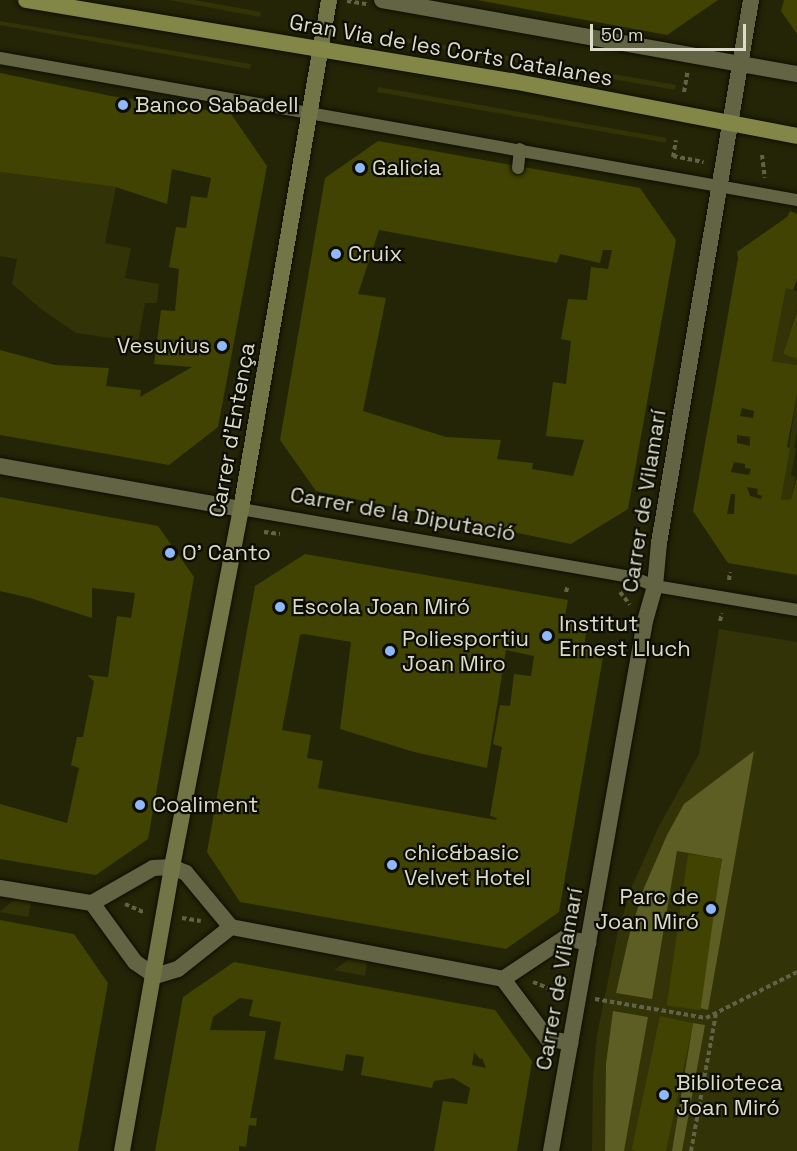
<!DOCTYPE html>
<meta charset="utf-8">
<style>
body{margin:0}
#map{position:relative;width:797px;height:1151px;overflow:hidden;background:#242506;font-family:"Space Grotesk",sans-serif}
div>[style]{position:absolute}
.green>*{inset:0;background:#323306;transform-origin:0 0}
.water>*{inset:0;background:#5c5e24}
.building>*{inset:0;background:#414302;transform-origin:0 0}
.path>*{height:4px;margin-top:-2px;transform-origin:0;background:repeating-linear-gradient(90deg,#616247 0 4.5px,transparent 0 7.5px)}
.roads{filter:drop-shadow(0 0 2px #0e0e00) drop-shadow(0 0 2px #0e0e00)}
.service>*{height:12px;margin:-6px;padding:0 6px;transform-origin:6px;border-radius:6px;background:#626444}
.pedestrian>*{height:16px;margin:-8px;padding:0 8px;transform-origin:8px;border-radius:8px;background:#626444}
.minor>*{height:16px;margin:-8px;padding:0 8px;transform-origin:8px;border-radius:8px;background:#626444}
.secondary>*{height:16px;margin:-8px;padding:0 8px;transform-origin:8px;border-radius:8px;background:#727545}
.primary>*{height:16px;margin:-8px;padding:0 8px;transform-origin:8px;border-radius:8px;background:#828646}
.dots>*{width:16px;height:16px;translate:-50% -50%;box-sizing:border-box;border:3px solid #0d0d03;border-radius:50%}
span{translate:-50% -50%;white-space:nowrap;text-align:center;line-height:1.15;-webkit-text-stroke:4.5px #0d0d03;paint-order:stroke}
.street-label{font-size:22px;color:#dbddcb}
.poi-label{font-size:22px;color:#dbddcb}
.left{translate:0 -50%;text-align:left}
.right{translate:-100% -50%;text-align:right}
.scale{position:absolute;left:590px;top:24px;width:156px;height:27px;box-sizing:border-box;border:3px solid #dbddcb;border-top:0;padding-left:8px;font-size:18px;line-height:21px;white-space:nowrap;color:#dbddcb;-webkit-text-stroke:4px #0d0d03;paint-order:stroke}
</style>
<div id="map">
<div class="green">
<i style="clip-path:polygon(169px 0,194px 0,261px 12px,260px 17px)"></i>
<i style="clip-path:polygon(0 21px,251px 64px,250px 69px,0 25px)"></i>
<i style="clip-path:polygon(386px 35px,676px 85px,675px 90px,386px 39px)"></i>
<i style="left:378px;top:87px;width:293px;height:5px;rotate:10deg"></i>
<i style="clip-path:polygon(0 172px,116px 187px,105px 243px,131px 248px,125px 278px,159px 284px,157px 303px,145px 303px,138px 342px,76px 333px,41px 309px,12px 284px,17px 259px,0 256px)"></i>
<i style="clip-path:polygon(786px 288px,797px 291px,797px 309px,783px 354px,797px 359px,797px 365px,772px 361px)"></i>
<i style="clip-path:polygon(797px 394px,797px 432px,794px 448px,796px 449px,791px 475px,796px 477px,791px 499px,781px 500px)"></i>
<i style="clip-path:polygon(719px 629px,797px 642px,797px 1151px,592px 1151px,593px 1076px,597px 1035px,618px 931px,632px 886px,658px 828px,699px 754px)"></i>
<i style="clip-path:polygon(18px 896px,32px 899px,28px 917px,0 912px)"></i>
<i style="clip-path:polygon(355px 955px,368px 958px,365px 976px,334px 970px)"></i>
</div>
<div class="water">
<i style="clip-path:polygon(754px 751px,708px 1010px,696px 1007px,722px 859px,677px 851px,652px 999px,616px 993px,629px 936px,644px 888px,667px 835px,684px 804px)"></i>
<i style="clip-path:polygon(613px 1011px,648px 1017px,624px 1151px,605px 1151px,606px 1064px)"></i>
<i style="clip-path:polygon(693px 1023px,705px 1025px,682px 1151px,672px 1151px)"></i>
</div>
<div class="building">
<i style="clip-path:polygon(477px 0,718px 0,667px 35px)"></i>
<i style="clip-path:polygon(784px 0,797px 0,797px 34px,781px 11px)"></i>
<i style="clip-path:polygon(0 73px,111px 96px,231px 114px,267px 166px,218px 427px,169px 465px,0 435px,0 350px,55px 365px,109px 368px,106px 386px,141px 390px,140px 397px,192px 367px,154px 364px,161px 310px,175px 311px,179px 269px,169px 267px,176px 227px,186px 228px,191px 196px,207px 198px,211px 178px,172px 169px,167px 204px,116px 187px,0 172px)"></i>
<i style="clip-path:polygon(evenodd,378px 141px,640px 188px,676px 240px,628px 509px,571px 544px,316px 491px,280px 440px,325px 178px,378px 141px,379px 230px,557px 263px,560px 254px,600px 263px,603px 250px,612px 250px,608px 269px,591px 267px,587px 300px,568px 299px,561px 339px,571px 341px,566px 384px,553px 382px,546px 436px,584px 440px,573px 476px,532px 469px,533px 463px,497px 459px,501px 440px,446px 437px,363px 411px,386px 298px,358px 294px,379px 230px)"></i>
<i style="clip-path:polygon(evenodd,790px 211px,797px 214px,797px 279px,793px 290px,786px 288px,772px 361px,797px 365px,797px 394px,787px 447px,790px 448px,781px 500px,791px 499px,797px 478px,797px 575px,728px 563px,693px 511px,738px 258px,737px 252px,787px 217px,790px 211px,742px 408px,754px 411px,753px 418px,740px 416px,742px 408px,790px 211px,737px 435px,750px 437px,750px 446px,737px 443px,737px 435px,790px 211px,734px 462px,745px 464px,745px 468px,751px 469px,749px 475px,731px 472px,734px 462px,790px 211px,747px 487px,758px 489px,757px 494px,762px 496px,761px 499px,750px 496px,747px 487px,790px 211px,731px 494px,735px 494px,734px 514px,727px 514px,731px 494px)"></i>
<i style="clip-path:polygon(797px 311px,797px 359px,783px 354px)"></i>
<i style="clip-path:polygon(0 497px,158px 526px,194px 577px,148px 839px,96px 875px,0 859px,0 804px,67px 823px,79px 768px,71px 765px,77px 737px,83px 737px,94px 681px,87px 675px,108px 677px,117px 616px,131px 618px,135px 593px,92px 588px,92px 618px,30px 598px,0 591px)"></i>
<i style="clip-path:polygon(evenodd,305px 554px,568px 600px,564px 621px,587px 625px,584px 647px,604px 651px,559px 912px,506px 949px,240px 902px,207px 852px,255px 586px,305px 554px,304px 634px,351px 642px,340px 729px,414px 752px,487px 768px,506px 650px,534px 656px,531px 676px,514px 674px,510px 706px,500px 705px,493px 744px,502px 747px,490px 816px,497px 818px,496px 820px,318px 788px,323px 761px,307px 758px,311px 735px,282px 730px,300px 635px,304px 634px)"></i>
<i style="left:688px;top:854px;width:34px;height:153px;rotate:8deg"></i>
<i style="clip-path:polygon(0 920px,74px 934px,108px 983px,78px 1151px,0 1151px)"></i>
<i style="clip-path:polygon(evenodd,234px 962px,495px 1010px,532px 1061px,517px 1151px,434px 1151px,443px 1101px,467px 1104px,470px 1088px,453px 1078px,434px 1081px,432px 1088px,361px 1075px,364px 1057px,346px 1054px,343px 1071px,274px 1059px,281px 1022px,249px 1016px,253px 1000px,240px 998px,213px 1017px,210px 1030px,266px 1031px,250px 1118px,257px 1118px,256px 1126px,249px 1125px,246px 1147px,239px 1146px,239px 1151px,155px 1151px,183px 997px,234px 962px,474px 1052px,480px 1059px,482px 1058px,486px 1068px,472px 1065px,474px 1052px)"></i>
<i style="left:660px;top:1016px;width:34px;height:137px;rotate:12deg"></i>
</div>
<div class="path">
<i style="left:347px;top:1px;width:20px;rotate:9deg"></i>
<i style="left:684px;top:92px;width:22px;rotate:-80deg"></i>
<i style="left:762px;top:155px;width:23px;rotate:83deg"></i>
<i style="left:673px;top:156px;width:31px;rotate:11deg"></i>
<i style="left:673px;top:157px;width:17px;rotate:-80deg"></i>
<i style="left:264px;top:532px;width:16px;rotate:7deg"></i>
<i style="left:729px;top:580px;width:8px;rotate:-83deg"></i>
<i style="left:566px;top:592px;width:7px;rotate:-74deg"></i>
<i style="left:620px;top:592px;width:16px;rotate:52deg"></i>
<i style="left:720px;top:621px;width:8px;rotate:-76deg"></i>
<i style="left:125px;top:904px;width:22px;rotate:24deg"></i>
<i style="left:182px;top:918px;width:19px;rotate:9deg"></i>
<i style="left:533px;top:982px;width:29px;rotate:22deg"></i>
<i style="left:595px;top:999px;width:113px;rotate:9.7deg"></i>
<i style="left:706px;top:1018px;width:102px;rotate:-26.8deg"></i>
<i style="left:691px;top:1151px;width:139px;rotate:-79.7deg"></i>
</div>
<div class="roads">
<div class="service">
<i style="left:0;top:58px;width:810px;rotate:10.1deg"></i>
<i style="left:518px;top:168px;width:19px;rotate:-84deg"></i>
<i style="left:241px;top:509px;width:400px;rotate:9.9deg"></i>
<i style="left:635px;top:578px;width:22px;rotate:22deg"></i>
<i style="left:655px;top:586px;width:144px;rotate:9.6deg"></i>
</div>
<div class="pedestrian">
<i style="left:172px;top:867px;width:15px;rotate:23deg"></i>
<i style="left:186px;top:873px;width:70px;rotate:50.2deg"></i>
<i style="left:92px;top:903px;width:73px;rotate:53.9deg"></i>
<i style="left:135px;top:962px;width:24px;rotate:35deg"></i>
<i style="left:503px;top:979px;width:74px;rotate:-33.5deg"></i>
<i style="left:565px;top:938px;width:24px;rotate:12deg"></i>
</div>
<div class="minor">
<i style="left:382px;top:0;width:422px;rotate:10.1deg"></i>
<i style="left:0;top:466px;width:245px;rotate:10.1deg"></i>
<i style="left:0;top:888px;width:93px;rotate:9.3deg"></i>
<i style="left:92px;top:903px;width:70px;rotate:-29.8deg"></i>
<i style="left:153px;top:868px;width:19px;rotate:-3deg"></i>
<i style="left:155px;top:976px;width:24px;rotate:-17deg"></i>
<i style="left:178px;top:969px;width:68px;rotate:-38.4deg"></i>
<i style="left:231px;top:927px;width:277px;rotate:10.8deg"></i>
<i style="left:503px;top:979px;width:74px;rotate:53.3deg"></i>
<i style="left:547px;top:1038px;width:24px;rotate:12deg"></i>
<i style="left:551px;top:1151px;width:538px;rotate:-79.94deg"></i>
<i style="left:645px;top:621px;width:36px;rotate:-74deg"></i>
<i style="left:655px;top:586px;width:43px;rotate:-84.7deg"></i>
<i style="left:659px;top:543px;width:551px;rotate:-80.38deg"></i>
</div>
<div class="secondary">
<i style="left:122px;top:1151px;width:288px;rotate:-80deg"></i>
<i style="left:172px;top:867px;width:365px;rotate:-79.1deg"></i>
<i style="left:241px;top:509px;width:517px;rotate:-80.19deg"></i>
</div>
<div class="primary">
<i style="left:26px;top:0;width:493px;rotate:9.5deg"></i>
<i style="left:512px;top:81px;width:290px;rotate:10.9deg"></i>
</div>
</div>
<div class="dots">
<i style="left:123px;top:105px;background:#90b8fd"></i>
<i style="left:360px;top:168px;background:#90b8fd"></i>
<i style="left:336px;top:254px;background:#90b8fd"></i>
<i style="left:222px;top:346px;background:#90b8fd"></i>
<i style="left:170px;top:553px;background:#90b8fd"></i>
<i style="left:280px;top:607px;background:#90b8fd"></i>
<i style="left:547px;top:636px;background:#90b8fd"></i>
<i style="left:390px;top:651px;background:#90b8fd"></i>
<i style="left:140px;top:805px;background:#90b8fd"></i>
<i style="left:392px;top:865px;background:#90b8fd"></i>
<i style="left:711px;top:909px;background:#90b8fd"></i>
<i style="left:664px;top:1095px;background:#90b8fd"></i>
</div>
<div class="street-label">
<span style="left:451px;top:50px;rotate:10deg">Gran Via de les Corts Catalanes</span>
<span style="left:232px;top:430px;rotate:-80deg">Carrer d'Entença</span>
<span style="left:644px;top:501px;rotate:-81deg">Carrer de Vilamarí</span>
<span style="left:403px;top:514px;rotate:10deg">Carrer de la Diputació</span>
<span style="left:559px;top:979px;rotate:-80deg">Carrer de Vilamarí</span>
</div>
<div class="poi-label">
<span class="left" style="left:135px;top:105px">Banco Sabadell</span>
<span class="left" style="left:372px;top:168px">Galicia</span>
<span class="left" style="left:348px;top:254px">Cruix</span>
<span class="right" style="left:210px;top:346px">Vesuvius</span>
<span class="left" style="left:182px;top:553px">O' Canto</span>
<span class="left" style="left:292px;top:607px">Escola Joan Miró</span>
<span class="left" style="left:559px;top:636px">Institut<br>Ernest Lluch</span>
<span class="left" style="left:402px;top:651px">Poliesportiu<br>Joan Miro</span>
<span class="left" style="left:152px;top:805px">Coaliment</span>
<span class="left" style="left:404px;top:865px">chic&amp;basic<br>Velvet Hotel</span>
<span class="right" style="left:699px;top:909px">Parc de<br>Joan Miró</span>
<span class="left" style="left:676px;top:1095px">Biblioteca<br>Joan Miró</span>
</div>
<div class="scale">50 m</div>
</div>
